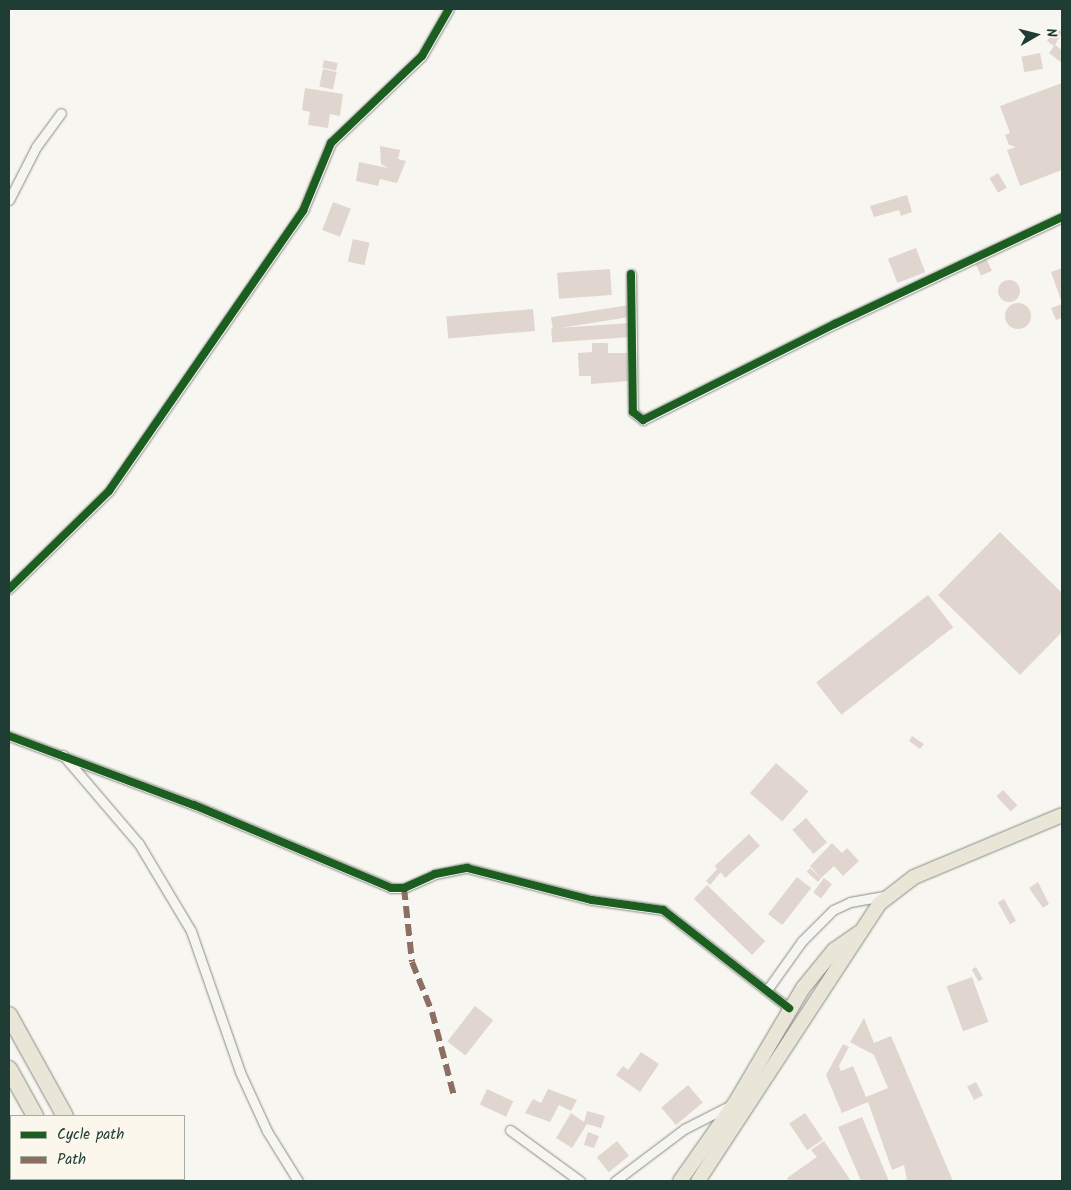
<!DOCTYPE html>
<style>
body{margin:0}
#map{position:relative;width:1071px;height:1190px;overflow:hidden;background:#f8f6f0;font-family:Kalam,sans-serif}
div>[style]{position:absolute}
.building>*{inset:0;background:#e1d6cf;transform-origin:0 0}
.round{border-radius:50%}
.roads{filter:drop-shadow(0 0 1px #868b86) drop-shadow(0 0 1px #868b86)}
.street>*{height:9px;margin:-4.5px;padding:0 4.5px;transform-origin:4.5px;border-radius:4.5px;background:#f6f5f1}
.primary>*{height:14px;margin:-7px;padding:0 7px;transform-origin:7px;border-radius:7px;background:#eae6d7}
.highway>*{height:16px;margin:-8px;padding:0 8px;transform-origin:8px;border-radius:8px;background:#eae6d7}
.quiet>*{height:6px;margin-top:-3px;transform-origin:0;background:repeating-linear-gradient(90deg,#8d6e63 0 12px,transparent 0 18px)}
.cycleway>*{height:8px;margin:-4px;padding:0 4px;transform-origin:4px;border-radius:4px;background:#1b5e20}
span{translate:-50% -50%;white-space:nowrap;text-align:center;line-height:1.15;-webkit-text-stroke:5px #fbf7ec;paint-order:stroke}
.frame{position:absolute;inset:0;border:10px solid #1f3d34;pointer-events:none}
.legend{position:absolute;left:10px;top:1115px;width:175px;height:65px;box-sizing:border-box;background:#fbf7ec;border:1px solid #a3ada2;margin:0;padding:6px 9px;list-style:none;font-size:15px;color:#1f3d34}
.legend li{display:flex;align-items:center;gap:10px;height:25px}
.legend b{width:25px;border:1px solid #a3ada2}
.north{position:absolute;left:1011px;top:10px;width:50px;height:50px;-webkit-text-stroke:4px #fbf7ec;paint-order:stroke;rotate:82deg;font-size:14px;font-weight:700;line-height:20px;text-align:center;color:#1f3d34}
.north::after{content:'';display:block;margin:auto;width:18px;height:22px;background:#1f3d34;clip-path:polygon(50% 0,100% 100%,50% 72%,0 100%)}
</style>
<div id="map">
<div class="building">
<i style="clip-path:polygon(1056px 28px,1062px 32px,1055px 45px,1062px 50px,1062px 63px,1049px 53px,1054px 46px,1047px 41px)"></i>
<i style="left:1040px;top:53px;width:16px;height:19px;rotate:79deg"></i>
<i style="left:324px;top:60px;width:14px;height:8px;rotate:12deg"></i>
<i style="left:323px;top:69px;width:14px;height:18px;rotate:12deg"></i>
<i style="clip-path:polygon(1062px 83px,1062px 170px,1020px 186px,1007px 150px,1016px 147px,1009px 145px,1005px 135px,1010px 133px,1000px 106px)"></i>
<i style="clip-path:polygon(305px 88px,343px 94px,340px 116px,330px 114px,328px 128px,308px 125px,310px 112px,302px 110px)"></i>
<i style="clip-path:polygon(380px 146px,400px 150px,398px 159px,406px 161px,397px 183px,380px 179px,378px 186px,356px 181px,359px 162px,388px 168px,381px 164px)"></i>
<i style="left:998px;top:173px;width:17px;height:10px;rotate:59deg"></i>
<i style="clip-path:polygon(907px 195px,912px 212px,901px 216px,899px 210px,874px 217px,870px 206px)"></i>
<i style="left:333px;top:202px;width:19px;height:30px;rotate:21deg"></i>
<i style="left:353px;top:239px;width:17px;height:23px;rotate:13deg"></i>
<i style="left:916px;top:248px;width:26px;height:30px;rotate:69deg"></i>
<i style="left:986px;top:258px;width:14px;height:12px;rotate:65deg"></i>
<i style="clip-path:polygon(1062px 268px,1062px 303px,1051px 272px)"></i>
<i style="left:610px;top:269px;width:26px;height:53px;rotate:86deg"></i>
<i class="round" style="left:998px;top:280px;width:22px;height:22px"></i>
<i class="round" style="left:1005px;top:303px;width:26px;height:26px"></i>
<i style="clip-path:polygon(1062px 304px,1062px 318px,1056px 320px,1051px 308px)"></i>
<i style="left:629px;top:305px;width:12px;height:79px;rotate:81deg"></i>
<i style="left:533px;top:309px;width:22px;height:87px;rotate:85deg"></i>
<i style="left:630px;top:323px;width:14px;height:79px;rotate:86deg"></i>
<i style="clip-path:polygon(592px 343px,608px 343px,608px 353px,628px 353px,629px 381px,591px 384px,591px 376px,579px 376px,578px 353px,592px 352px)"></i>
<i style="clip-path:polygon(1000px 532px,1062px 593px,1062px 632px,1020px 675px,938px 595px)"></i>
<i style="left:928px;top:595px;width:41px;height:142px;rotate:52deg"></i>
<i style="clip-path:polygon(912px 736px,924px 744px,920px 749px,909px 741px)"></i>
<i style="left:776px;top:763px;width:43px;height:40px;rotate:41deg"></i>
<i style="left:1003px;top:790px;width:21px;height:9px;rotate:47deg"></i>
<i style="left:806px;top:818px;width:32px;height:18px;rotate:49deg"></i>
<i style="left:749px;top:834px;width:16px;height:47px;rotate:47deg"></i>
<i style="clip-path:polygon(832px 843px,842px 853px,847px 848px,859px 861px,843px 876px,834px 866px,821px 878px,810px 866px)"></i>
<i style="left:810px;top:868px;width:15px;height:5px;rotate:42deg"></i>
<i style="clip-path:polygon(717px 869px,721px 872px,710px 885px,706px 881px)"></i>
<i style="left:797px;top:877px;width:18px;height:47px;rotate:38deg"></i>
<i style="left:824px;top:878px;width:10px;height:18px;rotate:37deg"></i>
<i style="clip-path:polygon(1038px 882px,1049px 904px,1043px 908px,1029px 888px)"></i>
<i style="left:707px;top:885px;width:81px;height:19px;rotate:44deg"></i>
<i style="left:1004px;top:899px;width:25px;height:7px;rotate:61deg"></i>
<i style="left:976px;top:967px;width:14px;height:5px;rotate:60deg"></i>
<i style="left:972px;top:977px;width:48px;height:27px;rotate:70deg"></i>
<i style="left:475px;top:1006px;width:23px;height:45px;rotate:38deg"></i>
<i style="clip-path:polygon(864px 1018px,874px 1043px,891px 1036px,953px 1181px,907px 1181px,904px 1165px,892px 1170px,868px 1102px,842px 1113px,826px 1075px,843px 1044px,849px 1047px,839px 1066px,841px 1071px,853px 1066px,866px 1097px,888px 1088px,874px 1055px,850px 1042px)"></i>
<i style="clip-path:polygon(641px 1052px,659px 1064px,640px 1092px,616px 1075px,623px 1066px,628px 1070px)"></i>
<i style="left:976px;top:1082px;width:15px;height:10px;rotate:62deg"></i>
<i style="left:688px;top:1085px;width:23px;height:35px;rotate:50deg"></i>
<i style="left:487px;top:1089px;width:29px;height:17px;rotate:25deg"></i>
<i style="clip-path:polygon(548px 1089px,577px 1100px,571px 1111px,559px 1105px,550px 1122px,525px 1113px,533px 1099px,541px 1103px)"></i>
<i style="clip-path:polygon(587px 1111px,605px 1116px,601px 1128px,587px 1124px,572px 1148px,556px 1138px,571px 1113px,584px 1122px)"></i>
<i style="left:805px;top:1113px;width:32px;height:19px;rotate:56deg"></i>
<i style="clip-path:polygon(862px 1117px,889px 1181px,861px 1181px,838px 1127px)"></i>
<i style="clip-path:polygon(588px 1132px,599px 1136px,594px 1148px,584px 1145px)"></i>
<i style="left:617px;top:1141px;width:19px;height:26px;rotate:51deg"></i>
<i style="clip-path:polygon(824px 1141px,851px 1181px,789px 1181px,787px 1178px,817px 1157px,811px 1150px)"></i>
</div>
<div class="roads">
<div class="street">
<i style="left:9px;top:200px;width:59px;rotate:-63deg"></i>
<i style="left:36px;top:147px;width:42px;rotate:-53.7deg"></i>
<i style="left:631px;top:274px;width:138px;rotate:89.2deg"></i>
<i style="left:633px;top:412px;width:13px;rotate:39deg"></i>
<i style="left:643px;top:420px;width:215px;rotate:-26.6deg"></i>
<i style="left:835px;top:324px;width:251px;rotate:-25.2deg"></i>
<i style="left:9px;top:589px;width:140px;rotate:-44.4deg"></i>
<i style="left:109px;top:491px;width:341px;rotate:-55.3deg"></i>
<i style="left:303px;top:211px;width:74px;rotate:-67.6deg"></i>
<i style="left:331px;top:143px;width:126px;rotate:-43.7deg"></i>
<i style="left:422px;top:56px;width:54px;rotate:-60.1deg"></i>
<i style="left:9px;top:736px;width:197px;rotate:20.5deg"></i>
<i style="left:194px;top:805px;width:214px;rotate:22.8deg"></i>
<i style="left:391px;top:888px;width:13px"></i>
<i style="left:404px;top:888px;width:34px;rotate:-24deg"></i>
<i style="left:435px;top:874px;width:33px;rotate:-11deg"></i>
<i style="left:467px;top:868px;width:129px;rotate:14.4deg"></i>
<i style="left:592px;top:900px;width:72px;rotate:8deg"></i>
<i style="left:663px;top:910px;width:160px;rotate:37.9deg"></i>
<i style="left:63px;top:755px;width:117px;rotate:49.5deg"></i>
<i style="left:139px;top:844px;width:101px;rotate:59.1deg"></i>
<i style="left:191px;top:931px;width:149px;rotate:70.8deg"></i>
<i style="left:240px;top:1072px;width:65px;rotate:65.4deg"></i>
<i style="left:267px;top:1131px;width:59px;rotate:58.2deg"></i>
<i style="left:767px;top:990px;width:60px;rotate:-54.5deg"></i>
<i style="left:802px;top:941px;width:44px;rotate:-45deg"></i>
<i style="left:833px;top:910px;width:19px;rotate:-25deg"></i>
<i style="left:850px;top:902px;width:40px;rotate:-10deg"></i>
<i style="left:510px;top:1130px;width:87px;rotate:36.1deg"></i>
<i style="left:615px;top:1181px;width:86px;rotate:-37deg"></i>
<i style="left:684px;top:1129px;width:55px;rotate:-27deg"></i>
</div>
<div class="primary">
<i style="left:680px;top:1181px;width:95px;rotate:-54.8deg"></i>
<i style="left:735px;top:1103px;width:134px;rotate:-59.4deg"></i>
<i style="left:803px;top:988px;width:49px;rotate:-50.8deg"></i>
<i style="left:834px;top:950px;width:29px;rotate:-35deg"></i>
<i style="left:698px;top:1181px;width:331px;rotate:-56.8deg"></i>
<i style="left:879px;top:904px;width:44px;rotate:-37.6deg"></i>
<i style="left:914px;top:877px;width:160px;rotate:-22.7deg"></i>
</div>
<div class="highway">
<i style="left:9px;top:1015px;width:115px;rotate:61deg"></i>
<i style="left:9px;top:1069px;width:54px;rotate:61deg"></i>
<i style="left:9px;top:1164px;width:5px;rotate:68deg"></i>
<i style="left:68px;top:1179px;width:2px;rotate:63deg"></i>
<i style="left:97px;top:1179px;width:2px;rotate:63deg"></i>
</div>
</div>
<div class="quiet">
<i style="left:404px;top:888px;width:74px;rotate:83.8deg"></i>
<i style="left:412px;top:962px;width:54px;rotate:68.2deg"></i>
<i style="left:432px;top:1012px;width:87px;rotate:75.3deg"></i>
</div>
<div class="cycleway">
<i style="left:631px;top:274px;width:138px;rotate:89.2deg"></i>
<i style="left:633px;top:412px;width:13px;rotate:39deg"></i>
<i style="left:643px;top:420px;width:215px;rotate:-26.6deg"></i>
<i style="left:835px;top:324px;width:251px;rotate:-25.2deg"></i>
<i style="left:9px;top:589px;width:140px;rotate:-44.4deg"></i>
<i style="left:109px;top:491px;width:341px;rotate:-55.3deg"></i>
<i style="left:303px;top:211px;width:74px;rotate:-67.6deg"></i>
<i style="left:331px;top:143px;width:126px;rotate:-43.7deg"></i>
<i style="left:422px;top:56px;width:54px;rotate:-60.1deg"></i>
<i style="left:9px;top:736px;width:197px;rotate:20.5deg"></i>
<i style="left:194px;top:805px;width:214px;rotate:22.8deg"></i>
<i style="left:391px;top:888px;width:13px"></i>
<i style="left:404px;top:888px;width:34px;rotate:-24deg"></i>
<i style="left:435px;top:874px;width:33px;rotate:-11deg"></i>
<i style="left:467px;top:868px;width:129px;rotate:14.4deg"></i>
<i style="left:592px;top:900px;width:72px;rotate:8deg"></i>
<i style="left:663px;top:910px;width:160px;rotate:37.9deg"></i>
</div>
<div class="frame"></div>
<ul class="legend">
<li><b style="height:6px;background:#1b5e20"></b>Cycle path</li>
<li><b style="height:6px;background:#8d6e63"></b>Path</li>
</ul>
<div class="north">N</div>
</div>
